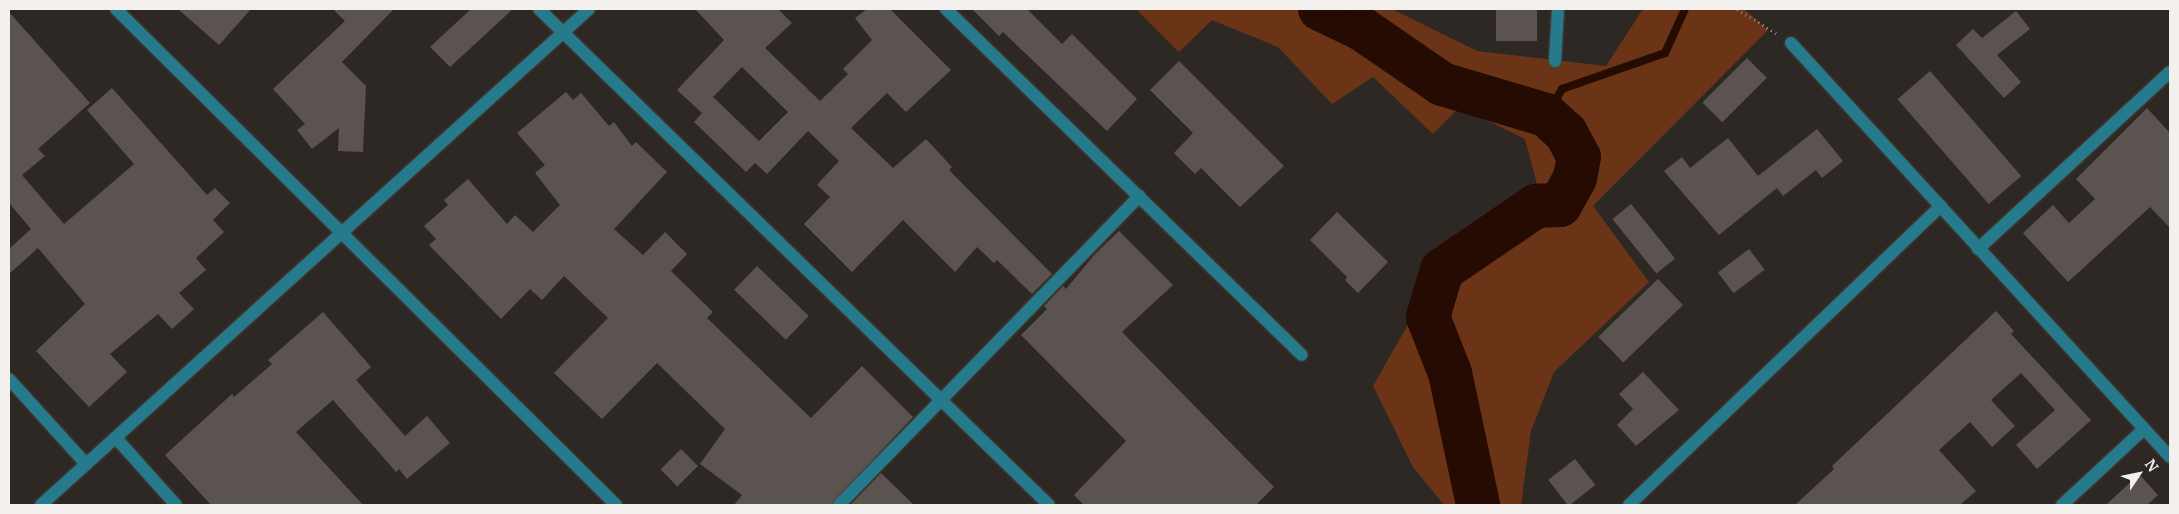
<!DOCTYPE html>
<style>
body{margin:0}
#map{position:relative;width:2179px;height:514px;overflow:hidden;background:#2e2825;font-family:Merriweather,serif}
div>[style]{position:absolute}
.green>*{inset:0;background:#6b3416}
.stream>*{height:8px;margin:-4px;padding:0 4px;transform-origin:4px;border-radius:4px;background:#250b01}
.river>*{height:44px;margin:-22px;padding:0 22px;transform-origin:22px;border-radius:22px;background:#250b01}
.building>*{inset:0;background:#5b5350;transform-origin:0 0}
.path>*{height:3px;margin-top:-1.5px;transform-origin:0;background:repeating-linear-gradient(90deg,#898381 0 1px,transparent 0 5px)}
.roads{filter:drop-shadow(0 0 1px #4a4441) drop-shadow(0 0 1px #4a4441)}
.street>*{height:12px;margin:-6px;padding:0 6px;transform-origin:6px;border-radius:6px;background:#257b8c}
span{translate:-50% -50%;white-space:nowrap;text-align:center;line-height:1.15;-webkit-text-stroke:4.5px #2e2825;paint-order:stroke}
.frame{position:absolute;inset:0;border:10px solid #f4f0ee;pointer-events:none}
.north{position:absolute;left:2114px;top:449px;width:50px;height:50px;-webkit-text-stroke:4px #2e2825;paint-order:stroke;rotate:56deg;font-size:14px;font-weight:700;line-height:20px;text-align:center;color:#f4f0ee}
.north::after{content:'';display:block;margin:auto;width:18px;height:22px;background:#f4f0ee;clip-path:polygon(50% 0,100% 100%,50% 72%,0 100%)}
</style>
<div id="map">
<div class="green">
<i style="clip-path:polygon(1136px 9px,1392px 9px,1477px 51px,1606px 66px,1643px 9px,1744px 9px,1768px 30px,1593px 206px,1649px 282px,1554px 372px,1531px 431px,1521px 505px,1444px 505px,1413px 467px,1373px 386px,1422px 300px,1452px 257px,1520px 210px,1537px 184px,1525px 139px,1460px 107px,1433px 134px,1373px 77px,1332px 104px,1278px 47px,1212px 20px,1179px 52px)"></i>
</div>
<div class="stream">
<i style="left:1546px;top:115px;width:31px;rotate:-58deg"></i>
<i style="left:1562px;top:89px;width:109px;rotate:-19.3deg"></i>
<i style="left:1665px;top:53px;width:48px;rotate:-65.6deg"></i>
</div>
<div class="river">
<i style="left:1320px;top:9px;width:47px;rotate:25.5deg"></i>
<i style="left:1362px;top:29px;width:97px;rotate:34.5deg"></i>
<i style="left:1442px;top:84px;width:109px;rotate:16.6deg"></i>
<i style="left:1546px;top:115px;width:27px;rotate:42deg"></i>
<i style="left:1566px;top:133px;width:27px;rotate:62deg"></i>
<i style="left:1579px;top:157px;width:21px;rotate:101deg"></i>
<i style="left:1575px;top:178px;width:31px;rotate:119deg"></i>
<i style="left:1560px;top:205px;width:24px;rotate:178deg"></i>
<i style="left:1536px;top:206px;width:114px;rotate:145.8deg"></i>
<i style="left:1442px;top:270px;width:49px;rotate:106.6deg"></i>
<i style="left:1428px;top:317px;width:60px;rotate:68.6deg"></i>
<i style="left:1450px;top:373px;width:135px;rotate:78deg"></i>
</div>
<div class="building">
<i style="clip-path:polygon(178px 9px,251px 9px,219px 45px)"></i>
<i style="clip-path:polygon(333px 9px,394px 9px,342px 62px,366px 86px,363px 152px,338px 151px,339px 128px,312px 149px,297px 130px,305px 124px,273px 89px,345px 21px)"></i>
<i style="clip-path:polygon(471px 9px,513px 9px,450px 67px,430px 47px)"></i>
<i style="clip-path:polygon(evenodd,695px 9px,778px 9px,792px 23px,765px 48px,820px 101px,848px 74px,843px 69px,872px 40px,855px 18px,867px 9px,890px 9px,951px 70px,906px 112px,887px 93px,851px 128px,893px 168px,926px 139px,952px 167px,949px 170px,1052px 274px,1032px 294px,997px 260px,994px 263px,977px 247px,955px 272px,903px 220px,852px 272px,804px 224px,830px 197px,817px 185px,839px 161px,808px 131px,767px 174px,755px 163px,746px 172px,694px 122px,702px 113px,677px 90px,724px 40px,695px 9px,742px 67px,788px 112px,759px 141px,713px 97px,742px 67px)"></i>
<i style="clip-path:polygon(972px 9px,1027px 9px,1062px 44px,1072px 34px,1137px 99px,1107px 131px,1003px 32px,999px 36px)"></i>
<i style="left:1496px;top:9px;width:41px;height:32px"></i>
<i style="clip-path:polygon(2016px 11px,2030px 29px,1997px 55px,2021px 82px,2004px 98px,1956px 45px,1973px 29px,1982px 38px)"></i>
<i style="clip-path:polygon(9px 12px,90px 103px,38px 149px,45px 156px,22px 175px,64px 224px,134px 164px,87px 110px,112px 88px,207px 195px,215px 188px,230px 203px,213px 220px,224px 232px,196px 258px,206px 270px,179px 293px,194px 309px,172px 329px,158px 314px,110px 354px,127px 372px,89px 407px,36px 351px,85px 304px,38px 248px,9px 274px,9px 249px,31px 229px,9px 203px)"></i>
<i style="left:1747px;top:58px;width:28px;height:63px;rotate:45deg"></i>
<i style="clip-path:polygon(1179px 61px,1284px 166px,1240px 207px,1201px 168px,1195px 174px,1174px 153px,1193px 133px,1150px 90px)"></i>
<i style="left:1930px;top:71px;width:139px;height:43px;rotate:49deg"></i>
<i style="clip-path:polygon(566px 92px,573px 100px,581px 93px,609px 126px,614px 122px,632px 146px,636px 142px,667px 172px,614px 229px,643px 255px,665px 232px,687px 254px,671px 271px,713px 312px,707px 318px,811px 418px,862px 366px,913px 417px,831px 505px,734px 505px,742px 495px,700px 464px,725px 429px,657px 363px,602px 419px,554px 373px,608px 318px,564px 276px,542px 300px,530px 289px,501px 319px,429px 245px,436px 239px,424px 226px,448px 205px,444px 200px,468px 179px,507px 224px,515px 215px,533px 232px,560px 205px,535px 173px,545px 165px,517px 133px)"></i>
<i style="clip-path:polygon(2147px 108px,2170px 133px,2170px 228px,2150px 207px,2068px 282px,2023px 233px,2053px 205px,2069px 223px,2095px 199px,2076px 179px)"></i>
<i style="clip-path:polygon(1817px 129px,1843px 161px,1822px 178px,1816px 170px,1783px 196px,1777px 188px,1719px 235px,1664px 171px,1682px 157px,1690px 168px,1728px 138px,1758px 176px)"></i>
<i style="left:1631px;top:204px;width:70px;height:24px;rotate:51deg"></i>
<i style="clip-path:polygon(1337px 212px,1388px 262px,1358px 293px,1345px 280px,1347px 277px,1310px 240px)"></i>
<i style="clip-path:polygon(1119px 231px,1173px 285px,1122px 332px,1274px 487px,1256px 505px,1084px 505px,1074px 495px,1126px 441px,1021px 335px,1047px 309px,1044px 306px,1063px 286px,1066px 289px,1095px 254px)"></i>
<i style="left:1749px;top:249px;width:26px;height:39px;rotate:53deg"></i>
<i style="left:757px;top:266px;width:72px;height:33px;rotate:44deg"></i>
<i style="left:1658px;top:279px;width:36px;height:83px;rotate:46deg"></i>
<i style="clip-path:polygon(1996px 311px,2014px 331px,2011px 334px,2091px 420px,2037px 469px,2016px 445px,2055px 410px,2021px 373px,1991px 400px,2015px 426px,1992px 447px,1970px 422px,1939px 450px,1976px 491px,1960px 505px,1795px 505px,1834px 469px,1832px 466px)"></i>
<i style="clip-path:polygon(323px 312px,371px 367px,356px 380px,405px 436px,427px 416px,450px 443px,407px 479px,399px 469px,396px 472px,333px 400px,296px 432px,363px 505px,211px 505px,165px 455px,232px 394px,234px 397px,272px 364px,268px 360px)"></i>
<i style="clip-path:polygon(1643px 372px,1679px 410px,1636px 446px,1617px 425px,1633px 409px,1619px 394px)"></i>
<i style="left:681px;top:449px;width:24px;height:29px;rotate:45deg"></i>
<i style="left:1575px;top:459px;width:33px;height:34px;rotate:52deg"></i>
<i style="clip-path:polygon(881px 473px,914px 505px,850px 505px)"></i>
<i style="clip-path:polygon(2139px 474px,2158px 495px,2147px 505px,2106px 505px)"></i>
</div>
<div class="path">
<i style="left:1737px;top:9px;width:46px;rotate:31.6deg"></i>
</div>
<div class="roads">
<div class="street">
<i style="left:116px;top:9px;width:704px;rotate:44.77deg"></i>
<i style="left:539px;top:9px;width:711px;rotate:44.2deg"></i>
<i style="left:946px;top:9px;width:496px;rotate:44.2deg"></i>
<i style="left:1791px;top:43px;width:561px;rotate:47.53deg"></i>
<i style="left:1555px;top:61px;width:52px;rotate:-86.7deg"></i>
<i style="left:1978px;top:249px;width:261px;rotate:-42.7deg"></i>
<i style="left:9px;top:379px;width:115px;rotate:47.8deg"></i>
<i style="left:116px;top:438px;width:90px;rotate:48.2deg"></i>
<i style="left:41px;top:505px;width:739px;rotate:-42.15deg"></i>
<i style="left:839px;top:505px;width:431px;rotate:-45.8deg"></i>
<i style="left:1629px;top:505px;width:432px;rotate:-43.8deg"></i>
<i style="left:2062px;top:505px;width:112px;rotate:-42.8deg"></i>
</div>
</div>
<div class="frame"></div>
<div class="north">N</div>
</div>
